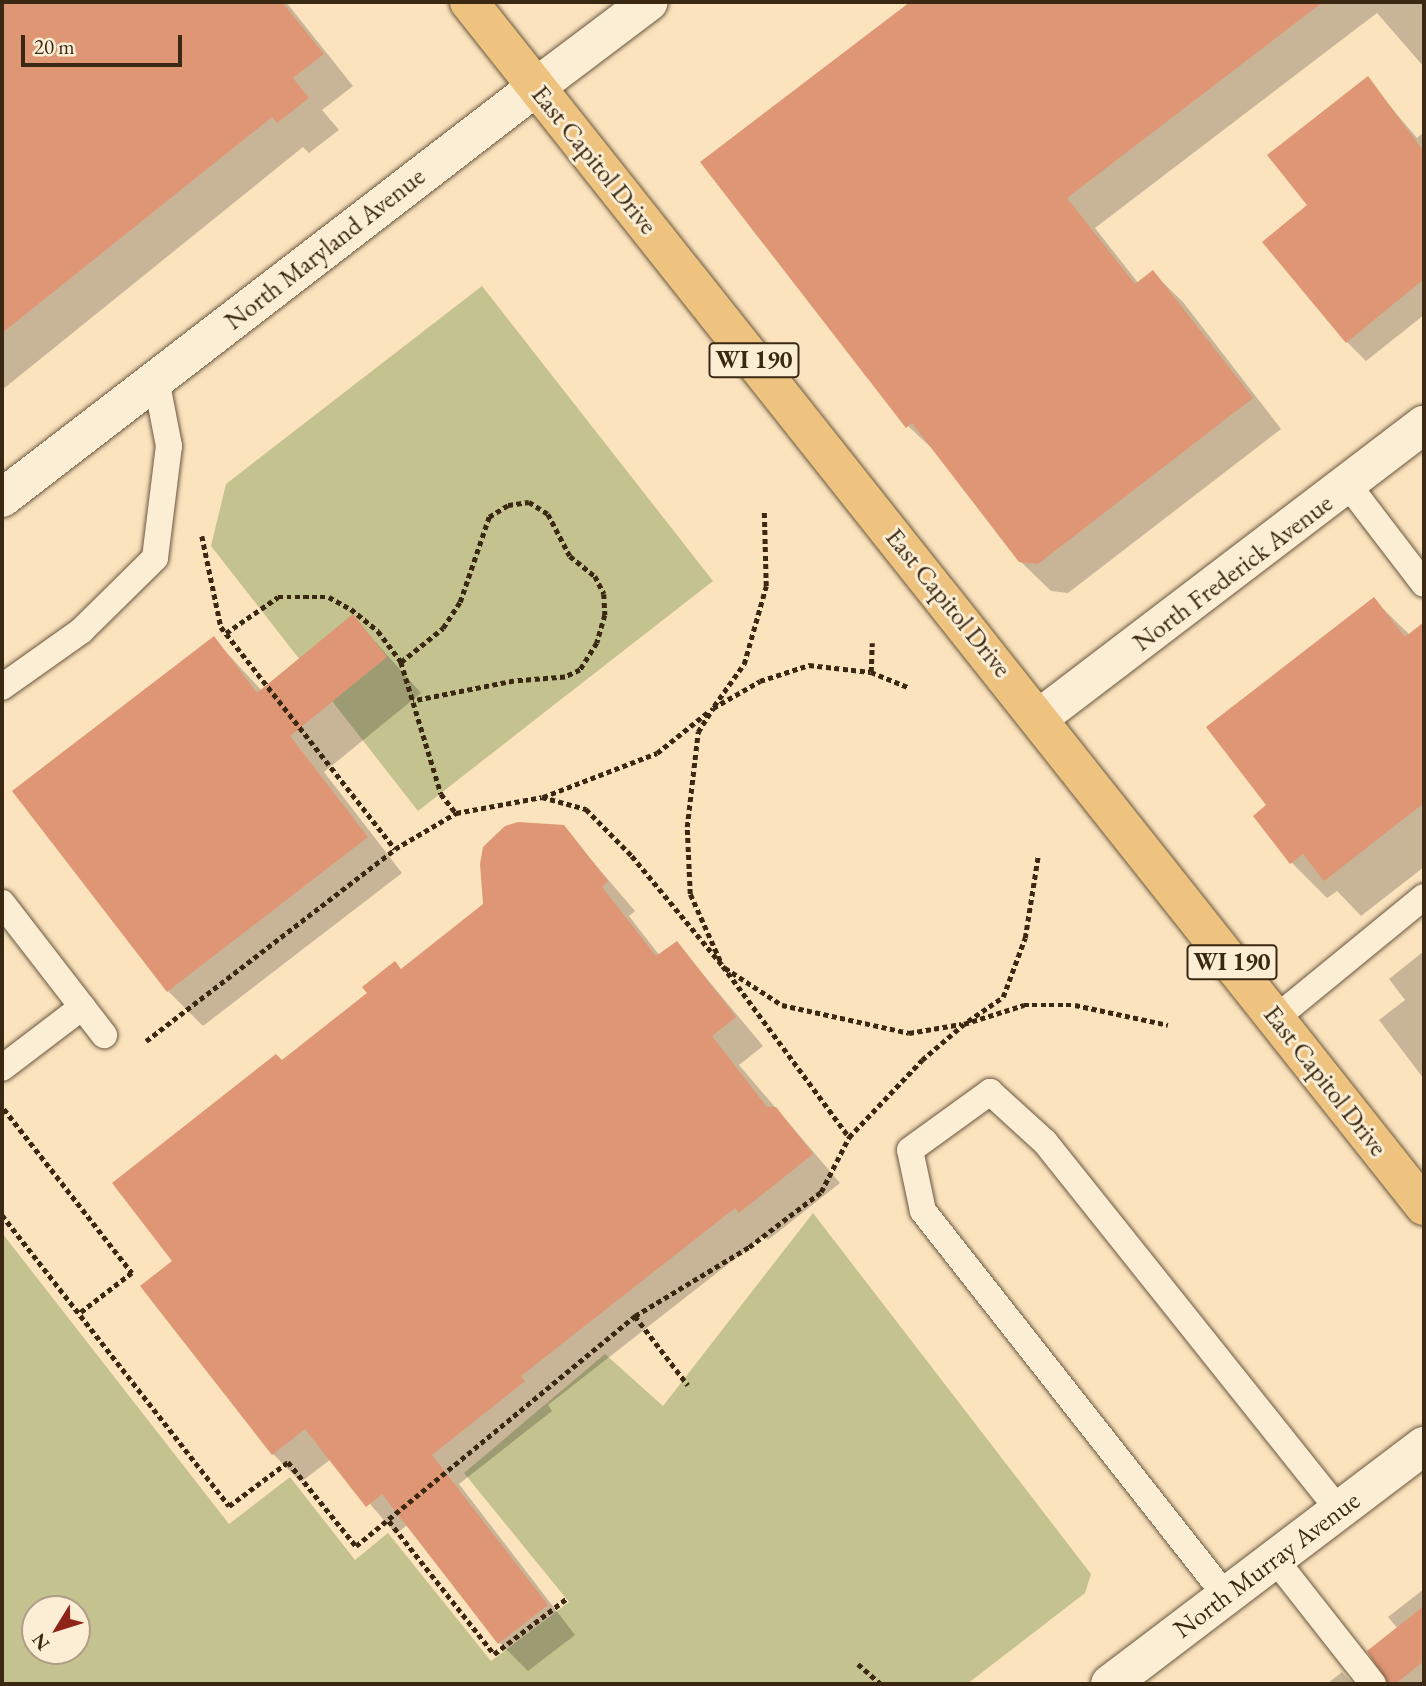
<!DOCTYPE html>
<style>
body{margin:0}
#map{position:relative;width:1426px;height:1686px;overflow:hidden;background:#fbe3be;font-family:"EB Garamond",serif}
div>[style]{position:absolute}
.green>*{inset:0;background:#c4c28e}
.shadow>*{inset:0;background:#0003}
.building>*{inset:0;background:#de9674}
.path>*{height:4.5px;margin-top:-2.25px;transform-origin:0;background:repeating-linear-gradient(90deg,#3a2812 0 5px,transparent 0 8.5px)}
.roads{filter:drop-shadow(0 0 2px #6a573d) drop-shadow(0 0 2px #6a573d)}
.service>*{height:26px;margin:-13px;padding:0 13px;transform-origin:13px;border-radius:13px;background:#fcedd5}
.minor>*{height:38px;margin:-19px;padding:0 19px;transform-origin:19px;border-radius:19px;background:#fcedd5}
.tertiary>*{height:38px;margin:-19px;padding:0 19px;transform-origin:19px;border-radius:19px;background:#fcedd5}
.primary>*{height:38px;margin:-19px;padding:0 19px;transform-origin:19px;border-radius:19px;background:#eec27f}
span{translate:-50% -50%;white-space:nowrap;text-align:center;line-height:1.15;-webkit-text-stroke:6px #fcedd5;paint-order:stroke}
.shield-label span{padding:2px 5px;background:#fcedd5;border:2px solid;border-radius:5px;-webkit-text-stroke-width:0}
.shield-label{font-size:24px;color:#3a2812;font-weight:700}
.street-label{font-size:26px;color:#3a2812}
.frame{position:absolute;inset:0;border:4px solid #3a2812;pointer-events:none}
.north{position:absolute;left:21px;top:1595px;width:70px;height:70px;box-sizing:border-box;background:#fcedd5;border:2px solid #ae9e87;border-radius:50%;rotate:232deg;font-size:19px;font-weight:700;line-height:28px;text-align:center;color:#3a2812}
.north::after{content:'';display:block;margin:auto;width:24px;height:32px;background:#8f2418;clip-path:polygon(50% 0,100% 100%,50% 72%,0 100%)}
.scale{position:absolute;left:21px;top:35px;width:161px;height:32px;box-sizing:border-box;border:4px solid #3a2812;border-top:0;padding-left:9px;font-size:21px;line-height:24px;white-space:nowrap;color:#3a2812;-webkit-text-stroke:5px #fcedd5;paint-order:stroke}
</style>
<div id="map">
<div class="green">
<i style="clip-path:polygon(482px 286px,713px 581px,418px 811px,211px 546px,226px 484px)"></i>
<i style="clip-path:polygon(evenodd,813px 1213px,1091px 1574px,1085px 1593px,967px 1684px,2px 1684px,2px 1233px,229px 1524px,290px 1477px,355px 1560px,388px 1533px,491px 1661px,569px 1602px,464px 1473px,605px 1354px,663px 1406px,813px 1213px,35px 1609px,77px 1609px,77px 1651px,35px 1651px,35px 1609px)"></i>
</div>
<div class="shadow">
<i style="clip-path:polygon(2px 2px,286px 2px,353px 86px,322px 110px,339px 130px,309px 153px,303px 147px,2px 390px)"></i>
<i style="clip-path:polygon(913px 2px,1187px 2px,1207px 27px,1240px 2px,1424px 2px,1424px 67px,1377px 13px,1095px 228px,1139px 284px,1153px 273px,1183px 302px,1281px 429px,1068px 593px,1051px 591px,1020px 561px,939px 455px,908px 426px,703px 163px)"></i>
<i style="clip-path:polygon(1367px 79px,1417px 138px,1424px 132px,1424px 315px,1366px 361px,1347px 342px,1310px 205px)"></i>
<i style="clip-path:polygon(1374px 600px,1410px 635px,1424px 624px,1424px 867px,1361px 916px,1337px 891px,1327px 898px,1291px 862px,1268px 806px)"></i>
<i style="clip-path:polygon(353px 617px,421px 693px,324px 772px,402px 873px,203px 1026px,168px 991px,213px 638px,262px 691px)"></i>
<i style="clip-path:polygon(563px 827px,635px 911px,629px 916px,660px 956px,677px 943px,763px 1046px,739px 1065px,840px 1183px,768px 1240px,764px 1236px,548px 1405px,552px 1411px,459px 1484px,575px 1635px,528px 1671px,500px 1643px,407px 1525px,396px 1534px,331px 1459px,301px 1482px,273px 1454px,174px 1261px,282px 1062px,485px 905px)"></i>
<i style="clip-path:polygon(1424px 951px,1424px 1079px,1379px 1020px,1405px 1000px,1389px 979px)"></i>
<i style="clip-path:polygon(1424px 1589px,1424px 1684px,1388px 1684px,1398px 1629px,1388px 1617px)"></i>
<i style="clip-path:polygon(1342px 1672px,1353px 1684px,1327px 1684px)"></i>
</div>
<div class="building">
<i style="clip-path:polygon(2px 2px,282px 2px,324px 54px,293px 78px,309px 98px,277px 123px,272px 117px,2px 333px)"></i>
<i style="clip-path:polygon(910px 2px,1323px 2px,1067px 198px,1135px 284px,1153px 270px,1253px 398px,1038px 564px,1019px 562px,912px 423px,906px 428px,700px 162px)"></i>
<i style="clip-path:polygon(1368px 76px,1424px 152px,1424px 279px,1346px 343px,1262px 242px,1307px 205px,1267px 155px)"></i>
<i style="clip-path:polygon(1374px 597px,1405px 637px,1424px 622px,1424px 803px,1324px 881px,1303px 854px,1290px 864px,1253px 816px,1266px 805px,1206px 727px)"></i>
<i style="clip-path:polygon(353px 614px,387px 657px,290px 736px,368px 837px,167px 992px,12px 791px,214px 636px,257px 693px)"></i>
<i style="clip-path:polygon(518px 822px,564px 825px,608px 881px,602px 887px,656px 956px,677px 941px,736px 1017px,712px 1036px,767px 1107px,776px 1107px,813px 1154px,739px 1213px,735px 1208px,521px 1376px,525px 1381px,432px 1455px,548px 1605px,498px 1644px,382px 1494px,366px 1507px,305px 1429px,272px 1455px,140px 1286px,172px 1261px,112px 1183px,276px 1054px,282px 1060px,367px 993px,362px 987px,395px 961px,401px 969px,483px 904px,480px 864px,483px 847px,505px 826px)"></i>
<i style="clip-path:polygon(1424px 1606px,1424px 1661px,1395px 1684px,1388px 1684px,1367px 1651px)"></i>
</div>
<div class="path">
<i style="left:202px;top:536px;width:93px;rotate:78.2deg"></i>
<i style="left:221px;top:627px;width:282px;rotate:51.9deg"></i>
<i style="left:395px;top:849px;width:71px;rotate:-30.5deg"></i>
<i style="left:456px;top:813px;width:87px;rotate:-10.5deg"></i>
<i style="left:542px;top:797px;width:46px;rotate:15.3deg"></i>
<i style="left:586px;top:809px;width:66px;rotate:45.6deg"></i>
<i style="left:632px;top:856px;width:143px;rotate:50.4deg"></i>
<i style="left:723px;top:966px;width:212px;rotate:53.6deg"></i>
<i style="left:226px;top:633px;width:63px;rotate:-34.7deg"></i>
<i style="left:278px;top:597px;width:51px"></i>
<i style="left:329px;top:597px;width:25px;rotate:29deg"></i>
<i style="left:351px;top:609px;width:35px;rotate:39deg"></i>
<i style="left:378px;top:631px;width:39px;rotate:53deg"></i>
<i style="left:401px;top:662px;width:138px;rotate:73.1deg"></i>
<i style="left:441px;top:794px;width:24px;rotate:52deg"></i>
<i style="left:401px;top:662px;width:54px;rotate:-39deg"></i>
<i style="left:443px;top:628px;width:31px;rotate:-57deg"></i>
<i style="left:460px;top:602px;width:90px;rotate:-71.2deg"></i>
<i style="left:489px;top:517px;width:22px;rotate:-32deg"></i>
<i style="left:508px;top:505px;width:21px;rotate:-8deg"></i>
<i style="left:529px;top:502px;width:22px;rotate:32deg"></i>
<i style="left:548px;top:514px;width:47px;rotate:62.4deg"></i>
<i style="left:570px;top:556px;width:32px;rotate:39deg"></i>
<i style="left:595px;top:576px;width:20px;rotate:63deg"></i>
<i style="left:604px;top:594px;width:21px;rotate:87deg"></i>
<i style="left:605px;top:615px;width:29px;rotate:106deg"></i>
<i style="left:597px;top:643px;width:32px;rotate:122deg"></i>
<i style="left:580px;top:670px;width:17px;rotate:155deg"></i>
<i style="left:565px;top:677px;width:51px;rotate:175.5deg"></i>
<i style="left:514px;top:681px;width:103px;rotate:168.8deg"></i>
<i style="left:871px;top:672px;width:29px;rotate:-88deg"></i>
<i style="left:714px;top:706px;width:52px;rotate:-54.5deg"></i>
<i style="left:744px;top:664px;width:81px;rotate:-74.2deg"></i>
<i style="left:766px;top:586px;width:76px;rotate:-91.5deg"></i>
<i style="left:543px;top:797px;width:122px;rotate:-21.1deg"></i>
<i style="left:657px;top:753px;width:65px;rotate:-38.8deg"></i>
<i style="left:720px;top:961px;width:73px;rotate:-114.1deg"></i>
<i style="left:690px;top:894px;width:67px;rotate:-92.6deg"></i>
<i style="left:687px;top:827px;width:96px;rotate:-83.4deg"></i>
<i style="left:698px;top:732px;width:28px;rotate:-58deg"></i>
<i style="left:713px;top:708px;width:54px;rotate:-29.9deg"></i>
<i style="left:760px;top:681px;width:52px;rotate:-18.1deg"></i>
<i style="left:809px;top:665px;width:62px;rotate:6.4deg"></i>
<i style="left:871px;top:672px;width:42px;rotate:22.3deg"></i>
<i style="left:725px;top:968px;width:68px;rotate:33deg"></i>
<i style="left:782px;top:1005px;width:130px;rotate:12.4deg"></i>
<i style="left:909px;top:1033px;width:53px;rotate:-9.8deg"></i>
<i style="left:968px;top:1021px;width:42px;rotate:-34.4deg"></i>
<i style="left:1003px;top:997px;width:63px;rotate:-69.6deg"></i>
<i style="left:1025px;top:938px;width:83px;rotate:-81deg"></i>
<i style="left:146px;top:1041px;width:314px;rotate:-37.6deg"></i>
<i style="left:4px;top:1109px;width:208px;rotate:52deg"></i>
<i style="left:132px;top:1273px;width:67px;rotate:142.3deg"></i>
<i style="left:2px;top:1215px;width:369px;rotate:52deg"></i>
<i style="left:229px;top:1506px;width:74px;rotate:-36.7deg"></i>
<i style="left:288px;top:1462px;width:108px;rotate:51deg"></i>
<i style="left:356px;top:1546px;width:362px;rotate:-39.5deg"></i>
<i style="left:635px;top:1316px;width:133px;rotate:-31.2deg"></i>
<i style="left:749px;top:1247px;width:91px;rotate:-37.4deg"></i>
<i style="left:821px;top:1192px;width:62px;rotate:-63deg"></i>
<i style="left:849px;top:1137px;width:106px;rotate:-46.5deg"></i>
<i style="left:922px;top:1060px;width:55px;rotate:-40.6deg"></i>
<i style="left:964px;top:1024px;width:63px;rotate:-17.6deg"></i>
<i style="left:1024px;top:1005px;width:51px"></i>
<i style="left:1075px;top:1005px;width:95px;rotate:12.1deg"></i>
<i style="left:635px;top:1316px;width:87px;rotate:52.5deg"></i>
<i style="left:389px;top:1521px;width:169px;rotate:51.7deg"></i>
<i style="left:494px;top:1654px;width:91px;rotate:-37.4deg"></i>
<i style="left:858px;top:1664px;width:30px;rotate:41deg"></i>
</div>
<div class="roads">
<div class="service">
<i style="left:1349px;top:486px;width:123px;rotate:52.6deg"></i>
<i style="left:2px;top:687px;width:97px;rotate:-35.3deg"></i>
<i style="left:81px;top:631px;width:104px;rotate:-44.6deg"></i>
<i style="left:155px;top:558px;width:113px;rotate:-82.9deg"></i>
<i style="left:169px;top:446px;width:68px;rotate:-101deg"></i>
<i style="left:2px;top:903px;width:167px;rotate:52.3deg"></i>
<i style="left:1276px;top:1018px;width:191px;rotate:-39.3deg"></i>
<i style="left:2px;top:1068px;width:101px;rotate:-37.3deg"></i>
<i style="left:1274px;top:1558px;width:160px;rotate:51.8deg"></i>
<i style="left:1226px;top:1596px;width:490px;rotate:-128.2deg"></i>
<i style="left:923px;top:1211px;width:62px;rotate:-102deg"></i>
<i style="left:910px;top:1150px;width:99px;rotate:-35.9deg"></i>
<i style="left:990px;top:1092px;width:74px;rotate:42.3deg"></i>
<i style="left:1045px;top:1142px;width:471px;rotate:51.4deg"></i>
</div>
<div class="minor">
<i style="left:2px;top:498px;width:674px;rotate:-37.58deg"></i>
<i style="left:1039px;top:718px;width:484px;rotate:-37.3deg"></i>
<i style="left:1110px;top:1684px;width:394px;rotate:-37.2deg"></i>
</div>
<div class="tertiary">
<i style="left:536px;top:87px;width:141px;rotate:-37deg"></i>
</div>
<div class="primary">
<i style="left:469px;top:2px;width:1537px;rotate:51.58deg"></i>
</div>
</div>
<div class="shield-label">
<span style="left:754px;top:360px">WI 190</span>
<span style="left:1232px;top:962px">WI 190</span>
</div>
<div class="street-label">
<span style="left:594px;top:160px;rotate:51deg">East Capitol Drive</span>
<span style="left:325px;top:249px;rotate:-38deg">North Maryland Avenue</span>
<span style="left:1233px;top:573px;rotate:-37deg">North Frederick Avenue</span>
<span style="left:948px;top:603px;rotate:51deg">East Capitol Drive</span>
<span style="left:1325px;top:1081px;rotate:52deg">East Capitol Drive</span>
<span style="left:1267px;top:1565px;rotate:-37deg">North Murray Avenue</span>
</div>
<div class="frame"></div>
<div class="north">N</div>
<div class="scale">20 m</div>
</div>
